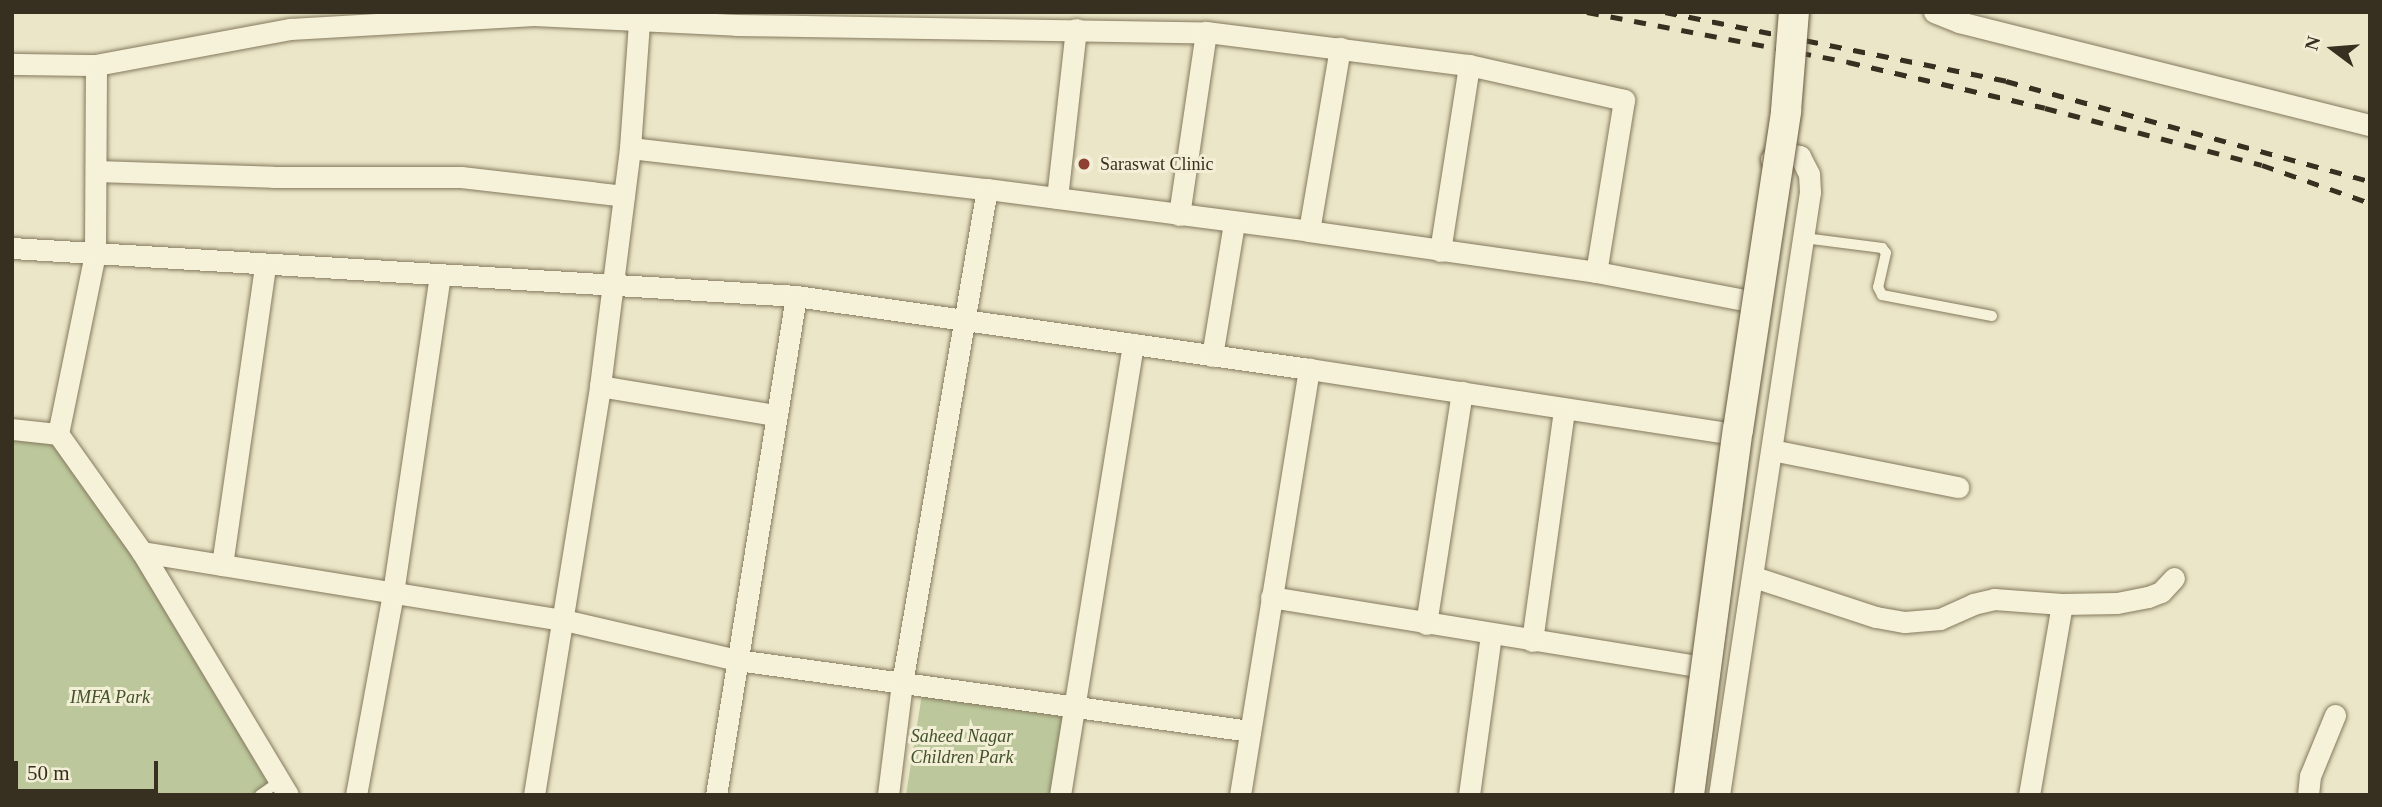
<!DOCTYPE html>
<style>
body{margin:0}
#map{position:relative;width:2382px;height:807px;overflow:hidden;background:#ebe6c7;font-family:"Times New Roman",serif}
div>[style]{position:absolute}
.green>*{inset:0;background:#bcc89c}
.roads{filter:drop-shadow(0 0 2px #85795e) drop-shadow(0 0 2px #85795e)}
.lane>*{height:10px;margin:-5px;padding:0 5px;transform-origin:5px;border-radius:5px;background:#f6f2da}
.street>*{height:21px;margin:-10.5px;padding:0 10.5px;transform-origin:10.5px;border-radius:10.5px;background:#f6f2da}
.rail>*{height:5px;margin-top:-2.5px;transform-origin:0;background:repeating-linear-gradient(90deg,#372f20 0 12px,transparent 0 24px)}
.bridges{filter:drop-shadow(0 0 2px #675a41) drop-shadow(0 0 2px #675a41)}
.secondary-bridge>*{height:30px;margin:-15px;padding:0 15px;transform-origin:15px;border-radius:15px;background:#f6f2da}
.dots>*{width:19px;height:19px;translate:-50% -50%;box-sizing:border-box;border:4px solid #f3efd6;border-radius:50%}
span{translate:-50% -50%;white-space:nowrap;text-align:center;line-height:1.15;-webkit-text-stroke:6px #f3efd6;paint-order:stroke}
.poi-label{font-size:18px;color:#372f20}
.left{translate:0 -50%;text-align:left}
.park-label{font-size:18px;color:#415129;font-style:italic}
.frame{position:absolute;inset:0;border:14px solid #372f20;pointer-events:none}
.north{position:absolute;left:2298px;top:14px;width:70px;height:70px;-webkit-text-stroke:5px #f3efd6;paint-order:stroke;rotate:286deg;font-size:19px;font-weight:700;line-height:28px;text-align:center;color:#372f20}
.north::after{content:'';display:block;margin:auto;width:24px;height:32px;background:#372f20;clip-path:polygon(50% 0,100% 100%,50% 72%,0 100%)}
.scale{position:absolute;left:14px;top:761px;width:144px;height:32px;box-sizing:border-box;border:4px solid #372f20;border-top:0;padding-left:9px;font-size:21px;line-height:24px;white-space:nowrap;color:#372f20;-webkit-text-stroke:5px #f3efd6;paint-order:stroke}
</style>
<div id="map">
<div class="green">
<i style="clip-path:polygon(12px 429px,58px 434px,288px 795px,12px 795px)"></i>
<i style="clip-path:polygon(922px 694px,1065px 717px,1053px 795px,906px 795px)"></i>
</div>
<div class="roads">
<div class="lane">
<i style="left:1804px;top:238px;width:79px;rotate:7.3deg"></i>
<i style="left:1882px;top:248px;width:6px;rotate:51deg"></i>
<i style="left:1886px;top:253px;width:35px;rotate:103deg"></i>
<i style="left:1878px;top:287px;width:9px;rotate:63deg"></i>
<i style="left:1882px;top:295px;width:112px;rotate:10.8deg"></i>
<i style="left:260px;top:795px;width:24px;rotate:-35deg"></i>
</div>
<div class="street">
<i style="left:1934px;top:12px;width:27px;rotate:22deg"></i>
<i style="left:1959px;top:22px;width:424px;rotate:14.1deg"></i>
<i style="left:12px;top:64px;width:84px;rotate:0.7deg"></i>
<i style="left:630px;top:148px;width:359px;rotate:6.6deg"></i>
<i style="left:987px;top:189px;width:325px;rotate:7.4deg"></i>
<i style="left:1309px;top:231px;width:290px;rotate:8.1deg"></i>
<i style="left:1596px;top:272px;width:156px;rotate:10.7deg"></i>
<i style="left:96px;top:171px;width:177px;rotate:1.9deg"></i>
<i style="left:273px;top:177px;width:188px"></i>
<i style="left:461px;top:177px;width:164px;rotate:6.6deg"></i>
<i style="left:1057px;top:198px;width:170px;rotate:-83.6deg"></i>
<i style="left:1179px;top:215px;width:185px;rotate:-81.6deg"></i>
<i style="left:1309px;top:231px;width:186px;rotate:-80.4deg"></i>
<i style="left:12px;top:248px;width:785px;rotate:3.5deg"></i>
<i style="left:796px;top:296px;width:518px;rotate:8.1deg"></i>
<i style="left:1309px;top:369px;width:425px;rotate:8.7deg"></i>
<i style="left:1440px;top:251px;width:188px;rotate:-81.1deg"></i>
<i style="left:1212px;top:356px;width:135px;rotate:-80.6deg"></i>
<i style="left:600px;top:386px;width:178px;rotate:9.4deg"></i>
<i style="left:12px;top:429px;width:46px;rotate:6.2deg"></i>
<i style="left:1772px;top:450px;width:190px;rotate:11.3deg"></i>
<i style="left:142px;top:552px;width:427px;rotate:9.2deg"></i>
<i style="left:564px;top:620px;width:178px;rotate:13deg"></i>
<i style="left:737px;top:660px;width:518px;rotate:7.88deg"></i>
<i style="left:222px;top:565px;width:303px;rotate:-81.8deg"></i>
<i style="left:1754px;top:577px;width:128px;rotate:18.2deg"></i>
<i style="left:1876px;top:617px;width:29px;rotate:10deg"></i>
<i style="left:1905px;top:622px;width:35px;rotate:-5deg"></i>
<i style="left:1940px;top:619px;width:36px;rotate:-24deg"></i>
<i style="left:1973px;top:604px;width:22px;rotate:-13deg"></i>
<i style="left:1994px;top:599px;width:68px;rotate:4.2deg"></i>
<i style="left:2062px;top:604px;width:194px;rotate:99.8deg"></i>
<i style="left:1271px;top:597px;width:431px;rotate:9.2deg"></i>
<i style="left:2062px;top:604px;width:55px;rotate:-1deg"></i>
<i style="left:2117px;top:603px;width:32px;rotate:-11deg"></i>
<i style="left:2148px;top:597px;width:14px;rotate:-21deg"></i>
<i style="left:2161px;top:592px;width:19px;rotate:-47deg"></i>
<i style="left:1426px;top:624px;width:235px;rotate:-81.2deg"></i>
<i style="left:1532px;top:641px;width:233px;rotate:-82.1deg"></i>
<i style="left:288px;top:795px;width:283px;rotate:-121deg"></i>
<i style="left:142px;top:552px;width:145px;rotate:-125.4deg"></i>
<i style="left:58px;top:434px;width:184px;rotate:-78.4deg"></i>
<i style="left:95px;top:254px;width:189px;rotate:-89.7deg"></i>
<i style="left:96px;top:65px;width:197px;rotate:-10.5deg"></i>
<i style="left:290px;top:29px;width:244px;rotate:-3.3deg"></i>
<i style="left:534px;top:15px;width:202px;rotate:2.8deg"></i>
<i style="left:736px;top:25px;width:470px;rotate:0.9deg"></i>
<i style="left:1206px;top:32px;width:265px;rotate:7.2deg"></i>
<i style="left:1469px;top:65px;width:159px;rotate:12.7deg"></i>
<i style="left:1624px;top:100px;width:174px;rotate:99.2deg"></i>
<i style="left:356px;top:795px;width:205px;rotate:-79.6deg"></i>
<i style="left:393px;top:593px;width:321px;rotate:-81.6deg"></i>
<i style="left:534px;top:795px;width:414px;rotate:-80.8deg"></i>
<i style="left:600px;top:386px;width:240px;rotate:-82.8deg"></i>
<i style="left:630px;top:148px;width:127px;rotate:-85.9deg"></i>
<i style="left:716px;top:795px;width:505px;rotate:-80.89deg"></i>
<i style="left:888px;top:795px;width:113px;rotate:-82.9deg"></i>
<i style="left:902px;top:683px;width:501px;rotate:-80.24deg"></i>
<i style="left:1060px;top:795px;width:457px;rotate:-80.8deg"></i>
<i style="left:1240px;top:795px;width:432px;rotate:-80.8deg"></i>
<i style="left:1469px;top:795px;width:162px;rotate:-82.2deg"></i>
<i style="left:1719px;top:795px;width:610px;rotate:-81.42deg"></i>
<i style="left:1810px;top:192px;width:18px;rotate:-93deg"></i>
<i style="left:1809px;top:174px;width:20px;rotate:-117deg"></i>
<i style="left:1800px;top:156px;width:22px;rotate:-170deg"></i>
<i style="left:1778px;top:152px;width:10px;rotate:135deg"></i>
<i style="left:2308px;top:795px;width:19px;rotate:-84deg"></i>
<i style="left:2310px;top:776px;width:66px;rotate:-67.7deg"></i>
</div>
</div>
<div class="rail">
<i style="left:1587px;top:12px;width:266px;rotate:10.8deg"></i>
<i style="left:1848px;top:62px;width:202px;rotate:13.1deg"></i>
<i style="left:2045px;top:108px;width:224px;rotate:14.7deg"></i>
<i style="left:2262px;top:165px;width:114px;rotate:19.4deg"></i>
<i style="left:1665px;top:12px;width:348px;rotate:11.4deg"></i>
<i style="left:2006px;top:81px;width:377px;rotate:15.4deg"></i>
</div>
<div class="bridges">
<div class="secondary-bridge">
<i style="left:1689px;top:795px;width:368px;rotate:-82.4deg"></i>
<i style="left:1738px;top:430px;width:323px;rotate:-81.4deg"></i>
<i style="left:1786px;top:111px;width:99px;rotate:-85.4deg"></i>
</div>
</div>
<div class="dots">
<i style="left:1084px;top:164px;background:#8f4133"></i>
</div>
<div class="poi-label">
<span class="left" style="left:1100px;top:164px">Saraswat Clinic</span>
</div>
<div class="park-label">
<span style="left:110px;top:697px">IMFA Park</span>
<span style="left:962px;top:747px">Saheed Nagar<br>Children Park</span>
</div>
<div class="frame"></div>
<div class="north">N</div>
<div class="scale">50 m</div>
</div>
